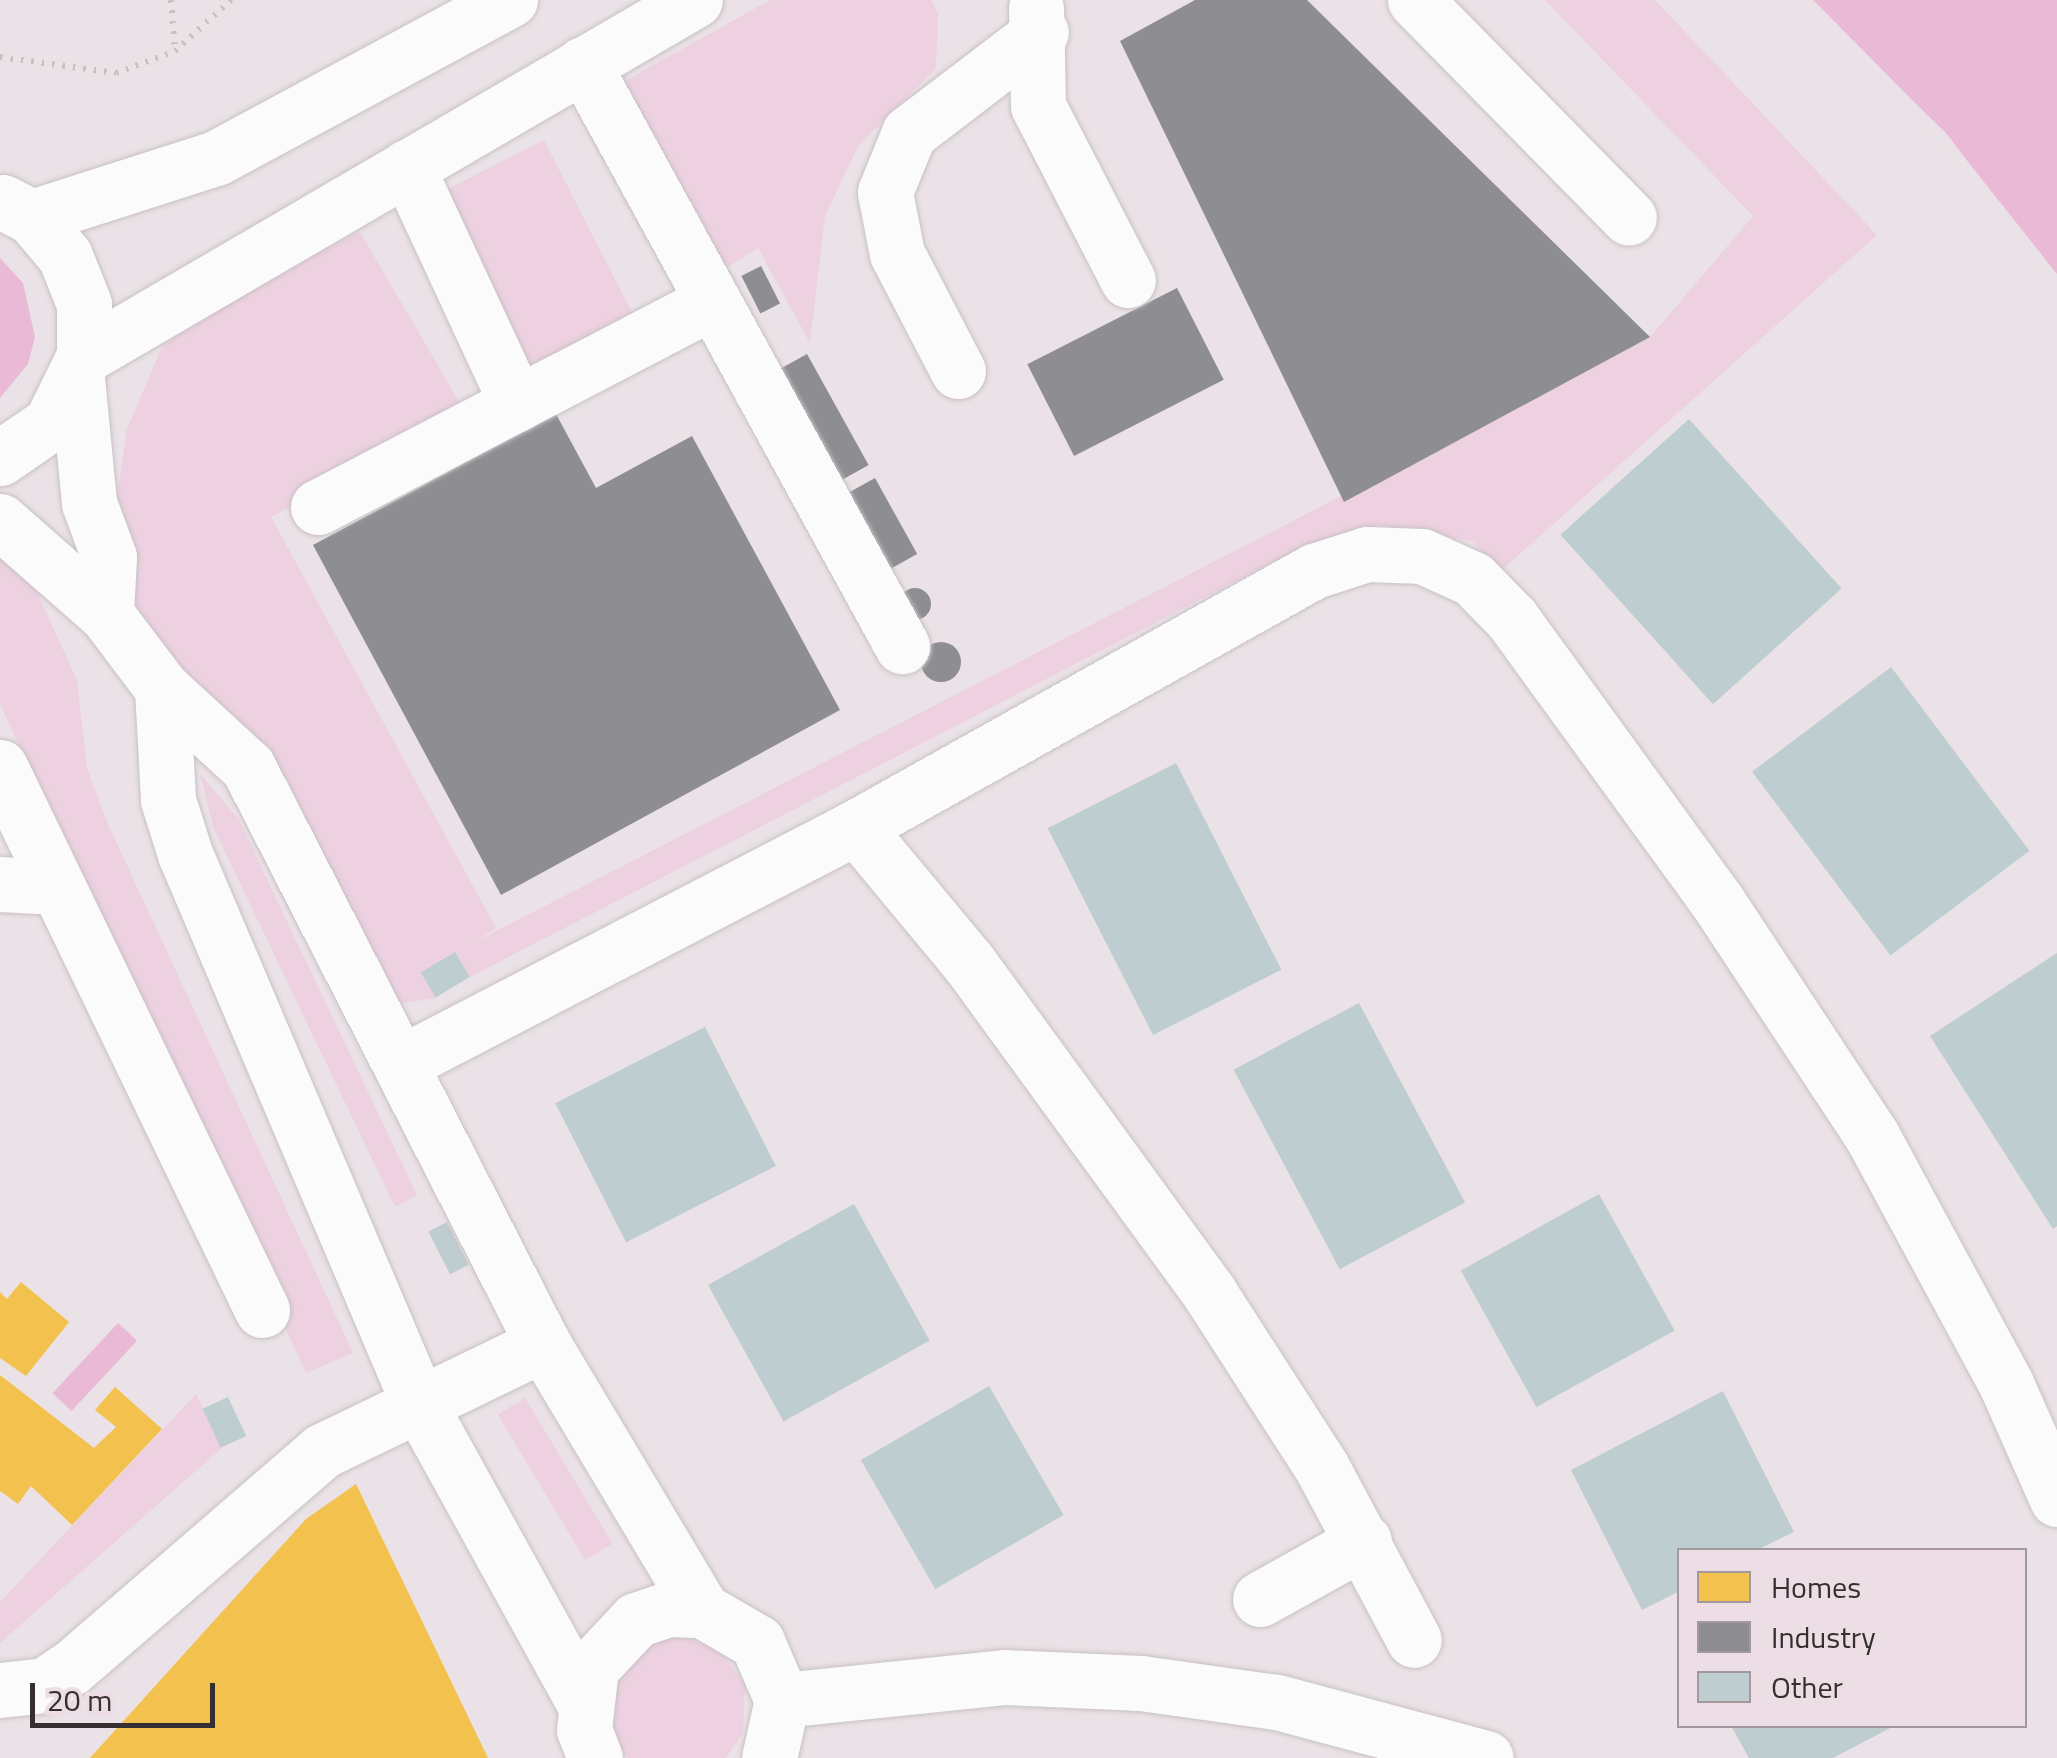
<!DOCTYPE html>
<style>
body{margin:0}
#map{position:relative;width:2057px;height:1758px;overflow:hidden;background:#eae2e6;font-family:"Titillium Web",sans-serif}
div>[style]{position:absolute}
.green>*{inset:0;background:#edd1e0;transform-origin:0 0}
.water>*{inset:0;background:#eab9d5;transform-origin:0 0}
.pier>*{inset:0;background:#eae2e6}
.homes>*{inset:0;background:#f2c14e}
.industry>*{inset:0;background:#8d8d92;transform-origin:0 0}
.round{border-radius:50%}
.building>*{inset:0;background:#becdcf;transform-origin:0 0}
.path>*{height:6px;margin-top:-3px;transform-origin:0;background:repeating-linear-gradient(90deg,#c5c2c3 0 2.5px,transparent 0 10.5px)}
.roads{filter:drop-shadow(0 0 2px #c7c1c4) drop-shadow(0 0 2px #c7c1c4)}
.minor>*{height:55px;margin:-27.5px;padding:0 27.5px;transform-origin:27.5px;border-radius:27.5px;background:#fcfbfb}
span{translate:-50% -50%;white-space:nowrap;text-align:center;line-height:1.15;-webkit-text-stroke:10px #eddee6;paint-order:stroke}
.legend{position:absolute;left:1677px;top:1548px;width:350px;height:180px;box-sizing:border-box;background:#eddee6;border:2px solid #a3989e;margin:0;padding:12px 18px;list-style:none;font-size:30px;color:#352f32}
.legend li{display:flex;align-items:center;gap:20px;height:50px}
.legend b{width:50px;border:2px solid #a3989e}
.scale{position:absolute;left:30px;top:1683px;width:185px;height:45px;box-sizing:border-box;border:5px solid #352f32;border-top:0;padding-left:12px;font-size:30px;line-height:35px;white-space:nowrap;color:#352f32;-webkit-text-stroke:8px #eddee6;paint-order:stroke}
</style>
<div id="map">
<div class="green">
<i style="clip-path:polygon(770px 0,931px 0,938px 13px,936px 68px,858px 146px,825px 216px,810px 343px,758px 248px,707px 280px,612px 88px)"></i>
<i style="clip-path:polygon(1545px 0,1655px 0,1877px 235px,1502px 570px,1472px 541px,1377px 525px,1302px 547px,470px 977px,455px 952px,421px 973px,436px 998px,396px 1004px,173px 683px,129px 600px,114px 517px,127px 429px,162px 347px,219px 301px,360px 232px,464px 410px,271px 517px,496px 928px,475px 942px,1650px 337px,1753px 216px)"></i>
<i style="left:544px;top:140px;width:198px;height:134px;rotate:63deg"></i>
<i style="clip-path:polygon(0 553px,33px 584px,77px 680px,87px 768px,107px 822px,353px 1353px,306px 1373px,0 704px)"></i>
<i style="clip-path:polygon(200px 774px,238px 818px,417px 1195px,395px 1207px,213px 827px)"></i>
<i style="clip-path:polygon(196px 1394px,222px 1448px,0 1643px,0 1602px)"></i>
<i style="left:525px;top:1398px;width:170px;height:32px;rotate:59deg"></i>
<i style="clip-path:polygon(675px 1635px,719px 1649px,745px 1685px,743px 1733px,726px 1758px,628px 1758px,610px 1734px,617px 1668px,632px 1651px)"></i>
</div>
<div class="water">
<i style="clip-path:polygon(1813px 0,2057px 0,2057px 274px,1945px 133px)"></i>
<i style="clip-path:polygon(0 258px,23px 283px,35px 337px,28px 364px,0 398px)"></i>
<i style="left:118px;top:1323px;width:26px;height:96px;rotate:43deg"></i>
</div>
<div class="pier">
<i style="clip-path:polygon(1808px 0,1946px 133px,2057px 279px,1942px 136px)"></i>
</div>
<div class="homes">
<i style="clip-path:polygon(21px 1282px,69px 1322px,26px 1376px,0 1358px,0 1292px,7px 1299px)"></i>
<i style="clip-path:polygon(0 1375px,94px 1448px,116px 1427px,95px 1410px,115px 1387px,162px 1429px,72px 1525px,31px 1486px,18px 1504px,0 1491px)"></i>
<i style="clip-path:polygon(356px 1484px,488px 1758px,90px 1758px,306px 1519px)"></i>
</div>
<div class="industry">
<i style="clip-path:polygon(1195px 0,1307px 0,1650px 337px,1344px 502px,1120px 41px)"></i>
<i style="left:761px;top:266px;width:42px;height:22px;rotate:63deg"></i>
<i style="left:1177px;top:288px;width:103px;height:168px;rotate:63deg"></i>
<i style="left:807px;top:354px;width:127px;height:46px;rotate:61deg"></i>
<i style="clip-path:polygon(556px 414px,596px 488px,692px 436px,840px 710px,501px 895px,313px 545px)"></i>
<i style="left:875px;top:478px;width:87px;height:51px;rotate:61deg"></i>
<i class="round" style="left:899px;top:588px;width:32px;height:32px"></i>
<i class="round" style="left:921px;top:642px;width:40px;height:40px"></i>
</div>
<div class="building">
<i style="left:1689px;top:419px;width:228px;height:173px;rotate:48deg"></i>
<i style="left:1891px;top:667px;width:230px;height:174px;rotate:53deg"></i>
<i style="left:1176px;top:763px;width:232px;height:144px;rotate:63deg"></i>
<i style="left:455px;top:952px;width:29px;height:40px;rotate:59deg"></i>
<i style="clip-path:polygon(2057px 953px,2057px 1226px,2053px 1229px,1930px 1036px)"></i>
<i style="left:1359px;top:1003px;width:226px;height:142px;rotate:62deg"></i>
<i style="left:705px;top:1027px;width:156px;height:168px;rotate:63deg"></i>
<i style="left:1599px;top:1194px;width:156px;height:158px;rotate:61deg"></i>
<i style="left:854px;top:1204px;width:156px;height:167px;rotate:61deg"></i>
<i style="left:447px;top:1222px;width:48px;height:21px;rotate:63deg"></i>
<i style="left:989px;top:1386px;width:149px;height:148px;rotate:60deg"></i>
<i style="clip-path:polygon(1723px 1391px,1794px 1532px,1757px 1550px,1680px 1550px,1680px 1591px,1642px 1610px,1571px 1470px)"></i>
<i style="left:228px;top:1397px;width:43px;height:28px;rotate:65deg"></i>
<i style="clip-path:polygon(1731px 1726px,1894px 1726px,1833px 1758px,1749px 1758px)"></i>
</div>
<div class="path">
<i style="left:171px;top:0;width:51px;rotate:85.5deg"></i>
<i style="left:0;top:57px;width:117px;rotate:7.9deg"></i>
<i style="left:116px;top:73px;width:63px;rotate:-20.4deg"></i>
<i style="left:175px;top:51px;width:76px;rotate:-42.3deg"></i>
</div>
<div class="roads">
<div class="minor">
<i style="left:1415px;top:0;width:305px;rotate:45.5deg"></i>
<i style="left:1036px;top:8px;width:98px;rotate:88.8deg"></i>
<i style="left:1038px;top:106px;width:196px;rotate:62.7deg"></i>
<i style="left:583px;top:64px;width:664px;rotate:61.27deg"></i>
<i style="left:407px;top:167px;width:261px;rotate:65.1deg"></i>
<i style="left:32px;top:217px;width:193px;rotate:-17.8deg"></i>
<i style="left:216px;top:158px;width:334px;rotate:-28.3deg"></i>
<i style="left:84px;top:356px;width:707px;rotate:-30.23deg"></i>
<i style="left:958px;top:371px;width:132px;rotate:-117.5deg"></i>
<i style="left:897px;top:254px;width:63px;rotate:-101deg"></i>
<i style="left:885px;top:192px;width:64px;rotate:-67.9deg"></i>
<i style="left:909px;top:133px;width:166px;rotate:-37.4deg"></i>
<i style="left:77px;top:378px;width:126px;rotate:84.5deg"></i>
<i style="left:89px;top:503px;width:58px;rotate:69.7deg"></i>
<i style="left:109px;top:557px;width:57px;rotate:93deg"></i>
<i style="left:0;top:458px;width:62px;rotate:-34.5deg"></i>
<i style="left:51px;top:423px;width:75px;rotate:-63.8deg"></i>
<i style="left:84px;top:356px;width:52px;rotate:-90deg"></i>
<i style="left:84px;top:304px;width:52px;rotate:-111.6deg"></i>
<i style="left:65px;top:256px;width:51px;rotate:-130.2deg"></i>
<i style="left:32px;top:217px;width:33px;rotate:-153deg"></i>
<i style="left:318px;top:507px;width:442px;rotate:-27.5deg"></i>
<i style="left:0;top:521px;width:141px;rotate:41.3deg"></i>
<i style="left:106px;top:614px;width:93px;rotate:52.9deg"></i>
<i style="left:162px;top:688px;width:117px;rotate:42.6deg"></i>
<i style="left:248px;top:767px;width:648px;rotate:62.92deg"></i>
<i style="left:543px;top:1344px;width:310px;rotate:59.1deg"></i>
<i style="left:162px;top:688px;width:112px;rotate:86.9deg"></i>
<i style="left:168px;top:800px;width:57px;rotate:72.5deg"></i>
<i style="left:185px;top:854px;width:595px;rotate:66.97deg"></i>
<i style="left:418px;top:1402px;width:342px;rotate:61.1deg"></i>
<i style="left:0;top:767px;width:603px;rotate:64.24deg"></i>
<i style="left:856px;top:827px;width:177px;rotate:50.3deg"></i>
<i style="left:969px;top:963px;width:409px;rotate:53.9deg"></i>
<i style="left:1210px;top:1294px;width:205px;rotate:57.2deg"></i>
<i style="left:1321px;top:1466px;width:197px;rotate:61.9deg"></i>
<i style="left:0;top:884px;width:58px;rotate:3deg"></i>
<i style="left:405px;top:1061px;width:508px;rotate:-27.42deg"></i>
<i style="left:856px;top:827px;width:525px;rotate:-29.2deg"></i>
<i style="left:1314px;top:571px;width:56px;rotate:-17.8deg"></i>
<i style="left:1367px;top:554px;width:55px;rotate:2.1deg"></i>
<i style="left:1422px;top:556px;width:56px;rotate:24.3deg"></i>
<i style="left:1473px;top:579px;width:56px;rotate:45.7deg"></i>
<i style="left:1512px;top:619px;width:349px;rotate:54deg"></i>
<i style="left:1717px;top:901px;width:282px;rotate:56.6deg"></i>
<i style="left:1872px;top:1136px;width:282px;rotate:61.6deg"></i>
<i style="left:2006px;top:1384px;width:126px;rotate:66.1deg"></i>
<i style="left:1260px;top:1599px;width:119px;rotate:-29.1deg"></i>
<i style="left:0;top:1690px;width:45px;rotate:-6.3deg"></i>
<i style="left:45px;top:1685px;width:32px;rotate:-34deg"></i>
<i style="left:72px;top:1667px;width:330px;rotate:-40.8deg"></i>
<i style="left:322px;top:1451px;width:246px;rotate:-25.8deg"></i>
<i style="left:782px;top:1700px;width:223px;rotate:-5.9deg"></i>
<i style="left:1004px;top:1677px;width:137px;rotate:2.5deg"></i>
<i style="left:1141px;top:1683px;width:137px;rotate:8deg"></i>
<i style="left:1277px;top:1702px;width:216px;rotate:15deg"></i>
<i style="left:595px;top:1758px;width:30px;rotate:-111deg"></i>
<i style="left:584px;top:1730px;width:62px;rotate:-83.6deg"></i>
<i style="left:591px;top:1668px;width:66px;rotate:-46.8deg"></i>
<i style="left:636px;top:1620px;width:34px;rotate:-19deg"></i>
<i style="left:668px;top:1609px;width:34px;rotate:2deg"></i>
<i style="left:702px;top:1610px;width:64px;rotate:30.2deg"></i>
<i style="left:757px;top:1642px;width:63px;rotate:66.7deg"></i>
<i style="left:782px;top:1700px;width:59px;rotate:102.6deg"></i>
</div>
</div>
<ul class="legend">
<li><b style="height:28px;background:#f2c14e"></b>Homes</li>
<li><b style="height:28px;background:#8d8d92"></b>Industry</li>
<li><b style="height:28px;background:#becdcf"></b>Other</li>
</ul>
<div class="scale">20 m</div>
</div>
